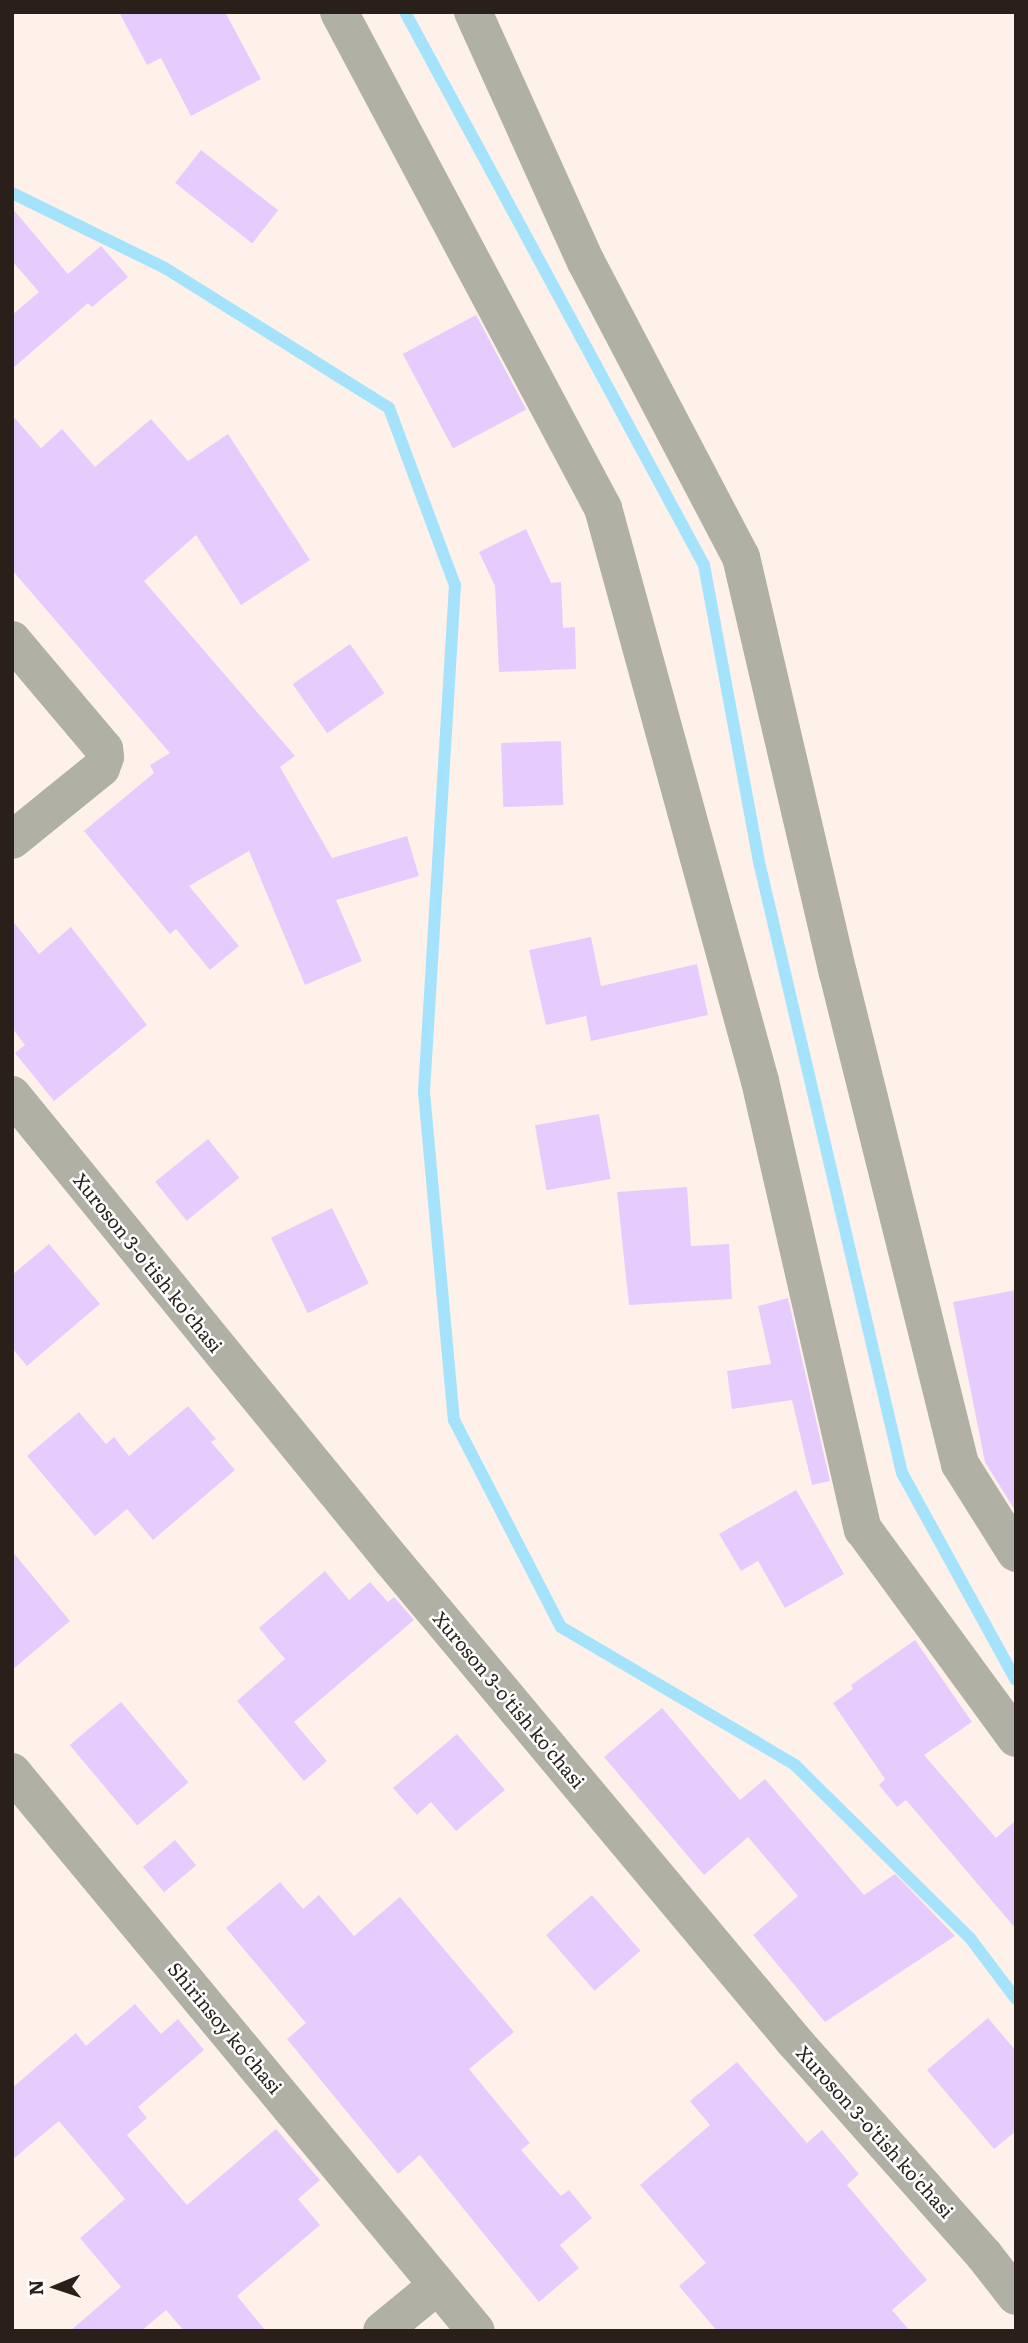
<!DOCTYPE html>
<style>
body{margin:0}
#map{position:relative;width:1028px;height:2343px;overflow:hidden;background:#fef1ea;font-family:Literata,serif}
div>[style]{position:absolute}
.stream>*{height:12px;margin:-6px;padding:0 6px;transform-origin:6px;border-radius:6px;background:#a5e3fd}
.building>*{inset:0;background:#e6ccfe;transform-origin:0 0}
.street>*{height:38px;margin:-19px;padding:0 19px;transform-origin:19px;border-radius:19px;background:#b0b1a4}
span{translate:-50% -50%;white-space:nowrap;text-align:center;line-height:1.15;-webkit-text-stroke:5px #fff;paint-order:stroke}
.street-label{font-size:19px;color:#2a1f19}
.frame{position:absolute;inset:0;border:14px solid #2a1f19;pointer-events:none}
.north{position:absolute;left:21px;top:2252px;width:70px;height:70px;-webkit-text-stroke:5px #fff;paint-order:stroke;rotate:268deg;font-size:19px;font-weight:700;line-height:28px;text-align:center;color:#2a1f19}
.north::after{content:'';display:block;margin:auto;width:24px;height:32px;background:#2a1f19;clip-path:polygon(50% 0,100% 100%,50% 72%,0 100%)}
</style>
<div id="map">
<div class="stream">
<i style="left:405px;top:12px;width:629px;rotate:61.6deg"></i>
<i style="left:704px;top:565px;width:306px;rotate:79.5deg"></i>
<i style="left:760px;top:866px;width:623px;rotate:76.83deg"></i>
<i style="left:902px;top:1473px;width:236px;rotate:61.2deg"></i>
<i style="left:12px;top:193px;width:170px;rotate:26.1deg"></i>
<i style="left:165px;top:268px;width:264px;rotate:32deg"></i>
<i style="left:389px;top:408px;width:189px;rotate:69.6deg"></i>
<i style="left:455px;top:585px;width:508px;rotate:93.5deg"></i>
<i style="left:424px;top:1092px;width:329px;rotate:84.8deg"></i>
<i style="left:454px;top:1420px;width:233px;rotate:62.7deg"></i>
<i style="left:561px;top:1627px;width:272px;rotate:30.5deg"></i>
<i style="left:795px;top:1765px;width:246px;rotate:44.7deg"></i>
<i style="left:970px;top:1938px;width:76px;rotate:53deg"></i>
</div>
<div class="building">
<i style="clip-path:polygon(119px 12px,225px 12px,261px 79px,191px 116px,161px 58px,147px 65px)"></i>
<i style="left:201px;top:150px;width:98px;height:42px;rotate:38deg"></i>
<i style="clip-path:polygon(12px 208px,68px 274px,101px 246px,128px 277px,92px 307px,88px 303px,12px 369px,12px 315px,39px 292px,12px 261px)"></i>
<i style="left:476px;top:315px;width:107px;height:83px;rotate:62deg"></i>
<i style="clip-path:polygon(12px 415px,41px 448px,62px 429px,95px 467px,151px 419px,188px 461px,228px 434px,310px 560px,241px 605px,196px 535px,144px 581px,295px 756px,280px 767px,332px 858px,407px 836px,419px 876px,336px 900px,362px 961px,305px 985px,249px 851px,189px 886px,239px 946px,210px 970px,176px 929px,170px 934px,84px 831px,154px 773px,150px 765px,170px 753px,12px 570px)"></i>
<i style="clip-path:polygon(526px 529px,551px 583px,561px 582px,563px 628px,575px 627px,576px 669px,499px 672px,495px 586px,479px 552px)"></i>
<i style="left:350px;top:644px;width:60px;height:70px;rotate:55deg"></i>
<i style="left:561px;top:741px;width:64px;height:60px;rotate:88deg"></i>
<i style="clip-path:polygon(12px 920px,39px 954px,71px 927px,147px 1025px,54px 1101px,15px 1053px,25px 1045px,12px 1028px)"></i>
<i style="clip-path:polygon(591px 937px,601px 986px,697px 964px,708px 1015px,591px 1041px,586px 1016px,546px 1025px,529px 950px)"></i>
<i style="left:599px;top:1114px;width:66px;height:65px;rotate:80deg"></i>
<i style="left:208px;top:1139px;width:50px;height:68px;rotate:51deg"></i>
<i style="clip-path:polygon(687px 1187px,691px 1246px,729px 1244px,732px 1299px,629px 1305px,617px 1192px)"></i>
<i style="left:332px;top:1208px;width:84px;height:68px;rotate:64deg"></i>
<i style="clip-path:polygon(49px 1244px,100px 1304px,27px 1366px,12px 1348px,12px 1275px)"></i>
<i style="clip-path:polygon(1016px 1290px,1016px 1512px,985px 1462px,953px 1302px)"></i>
<i style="clip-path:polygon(788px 1298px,830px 1481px,812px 1485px,792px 1400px,732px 1409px,727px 1371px,771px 1364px,758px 1306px)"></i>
<i style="clip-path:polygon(188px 1406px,216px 1439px,211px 1442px,235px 1470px,153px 1540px,127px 1509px,95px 1536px,27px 1456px,79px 1412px,106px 1444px,114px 1437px,129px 1456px)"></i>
<i style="clip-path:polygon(796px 1490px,844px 1574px,785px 1608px,758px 1561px,741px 1571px,719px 1534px)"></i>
<i style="clip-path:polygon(12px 1551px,70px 1621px,12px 1670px)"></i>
<i style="clip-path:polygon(325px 1571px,349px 1600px,370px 1582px,388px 1602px,394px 1597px,414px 1620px,294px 1722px,327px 1761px,304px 1781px,237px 1701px,285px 1659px,259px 1628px)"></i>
<i style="clip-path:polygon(915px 1640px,972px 1722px,924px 1755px,996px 1838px,1016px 1820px,1016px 1929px,906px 1800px,897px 1807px,879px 1785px,885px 1779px,833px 1703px,853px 1689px,851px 1685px)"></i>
<i style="left:121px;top:1702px;width:105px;height:67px;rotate:50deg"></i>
<i style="clip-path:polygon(662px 1708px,740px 1800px,765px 1779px,864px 1895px,895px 1874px,955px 1936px,825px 2022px,753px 1935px,798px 1896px,748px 1837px,704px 1875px,604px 1757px)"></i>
<i style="clip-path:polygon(457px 1734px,505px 1790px,456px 1831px,431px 1802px,417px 1815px,393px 1788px)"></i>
<i style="left:175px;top:1840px;width:33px;height:42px;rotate:50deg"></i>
<i style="clip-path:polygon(280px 1882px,303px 1909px,319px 1895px,354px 1936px,400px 1897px,514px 2032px,469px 2069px,530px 2143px,521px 2150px,561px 2196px,569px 2190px,592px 2218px,560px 2245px,579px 2268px,539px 2302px,420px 2155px,398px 2174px,287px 2039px,306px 2023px,226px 1928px)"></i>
<i style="left:592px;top:1895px;width:74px;height:61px;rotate:49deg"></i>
<i style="clip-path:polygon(135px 2004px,161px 2034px,178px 2019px,204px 2050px,138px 2107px,147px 2118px,127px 2135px,187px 2205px,276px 2129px,320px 2180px,298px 2199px,320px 2225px,237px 2296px,266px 2331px,184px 2331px,166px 2310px,141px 2331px,70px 2331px,121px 2287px,80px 2238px,125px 2199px,59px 2121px,12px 2160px,12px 2088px,76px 2033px,86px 2046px)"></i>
<i style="clip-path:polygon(988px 2018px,1016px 2051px,1016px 2131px,994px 2149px,927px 2070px)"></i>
<i style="clip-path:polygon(737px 2062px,807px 2143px,822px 2130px,859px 2174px,847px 2185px,927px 2280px,892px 2310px,910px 2331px,717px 2331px,679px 2286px,706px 2263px,640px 2185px,710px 2125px,690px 2101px)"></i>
</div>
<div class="street">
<i style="left:339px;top:12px;width:562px;rotate:61.98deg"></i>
<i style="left:603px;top:508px;width:594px;rotate:74.68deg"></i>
<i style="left:760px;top:1081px;width:460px;rotate:77.1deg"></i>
<i style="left:863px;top:1529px;width:259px;rotate:53.8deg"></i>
<i style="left:473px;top:12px;width:274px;rotate:65.7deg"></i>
<i style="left:586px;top:262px;width:333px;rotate:62.3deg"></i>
<i style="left:741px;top:557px;width:427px;rotate:76.9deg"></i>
<i style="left:838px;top:973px;width:506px;rotate:76.05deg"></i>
<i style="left:960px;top:1464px;width:105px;rotate:57.8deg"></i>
<i style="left:12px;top:640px;width:143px;rotate:49.8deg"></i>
<i style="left:104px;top:749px;width:8px;rotate:83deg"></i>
<i style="left:105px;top:757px;width:12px;rotate:110deg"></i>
<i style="left:101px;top:768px;width:114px;rotate:141deg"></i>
<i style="left:12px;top:1095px;width:599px;rotate:50.76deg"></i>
<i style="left:391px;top:1559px;width:628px;rotate:50.1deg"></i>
<i style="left:794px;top:2041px;width:286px;rotate:48.4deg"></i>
<i style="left:984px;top:2255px;width:52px;rotate:52deg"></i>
<i style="left:12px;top:1772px;width:726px;rotate:50.31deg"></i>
<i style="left:382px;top:2331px;width:72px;rotate:-39.4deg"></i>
</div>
<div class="street-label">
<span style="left:148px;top:1263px;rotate:51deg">Xuroson 3-o'tish ko'chasi</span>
<span style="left:509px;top:1700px;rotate:50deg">Xuroson 3-o'tish ko'chasi</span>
<span style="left:225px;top:2028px;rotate:50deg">Shirinsoy ko'chasi</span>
<span style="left:875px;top:2132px;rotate:48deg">Xuroson 3-o'tish ko'chasi</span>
</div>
<div class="frame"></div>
<div class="north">N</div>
</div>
